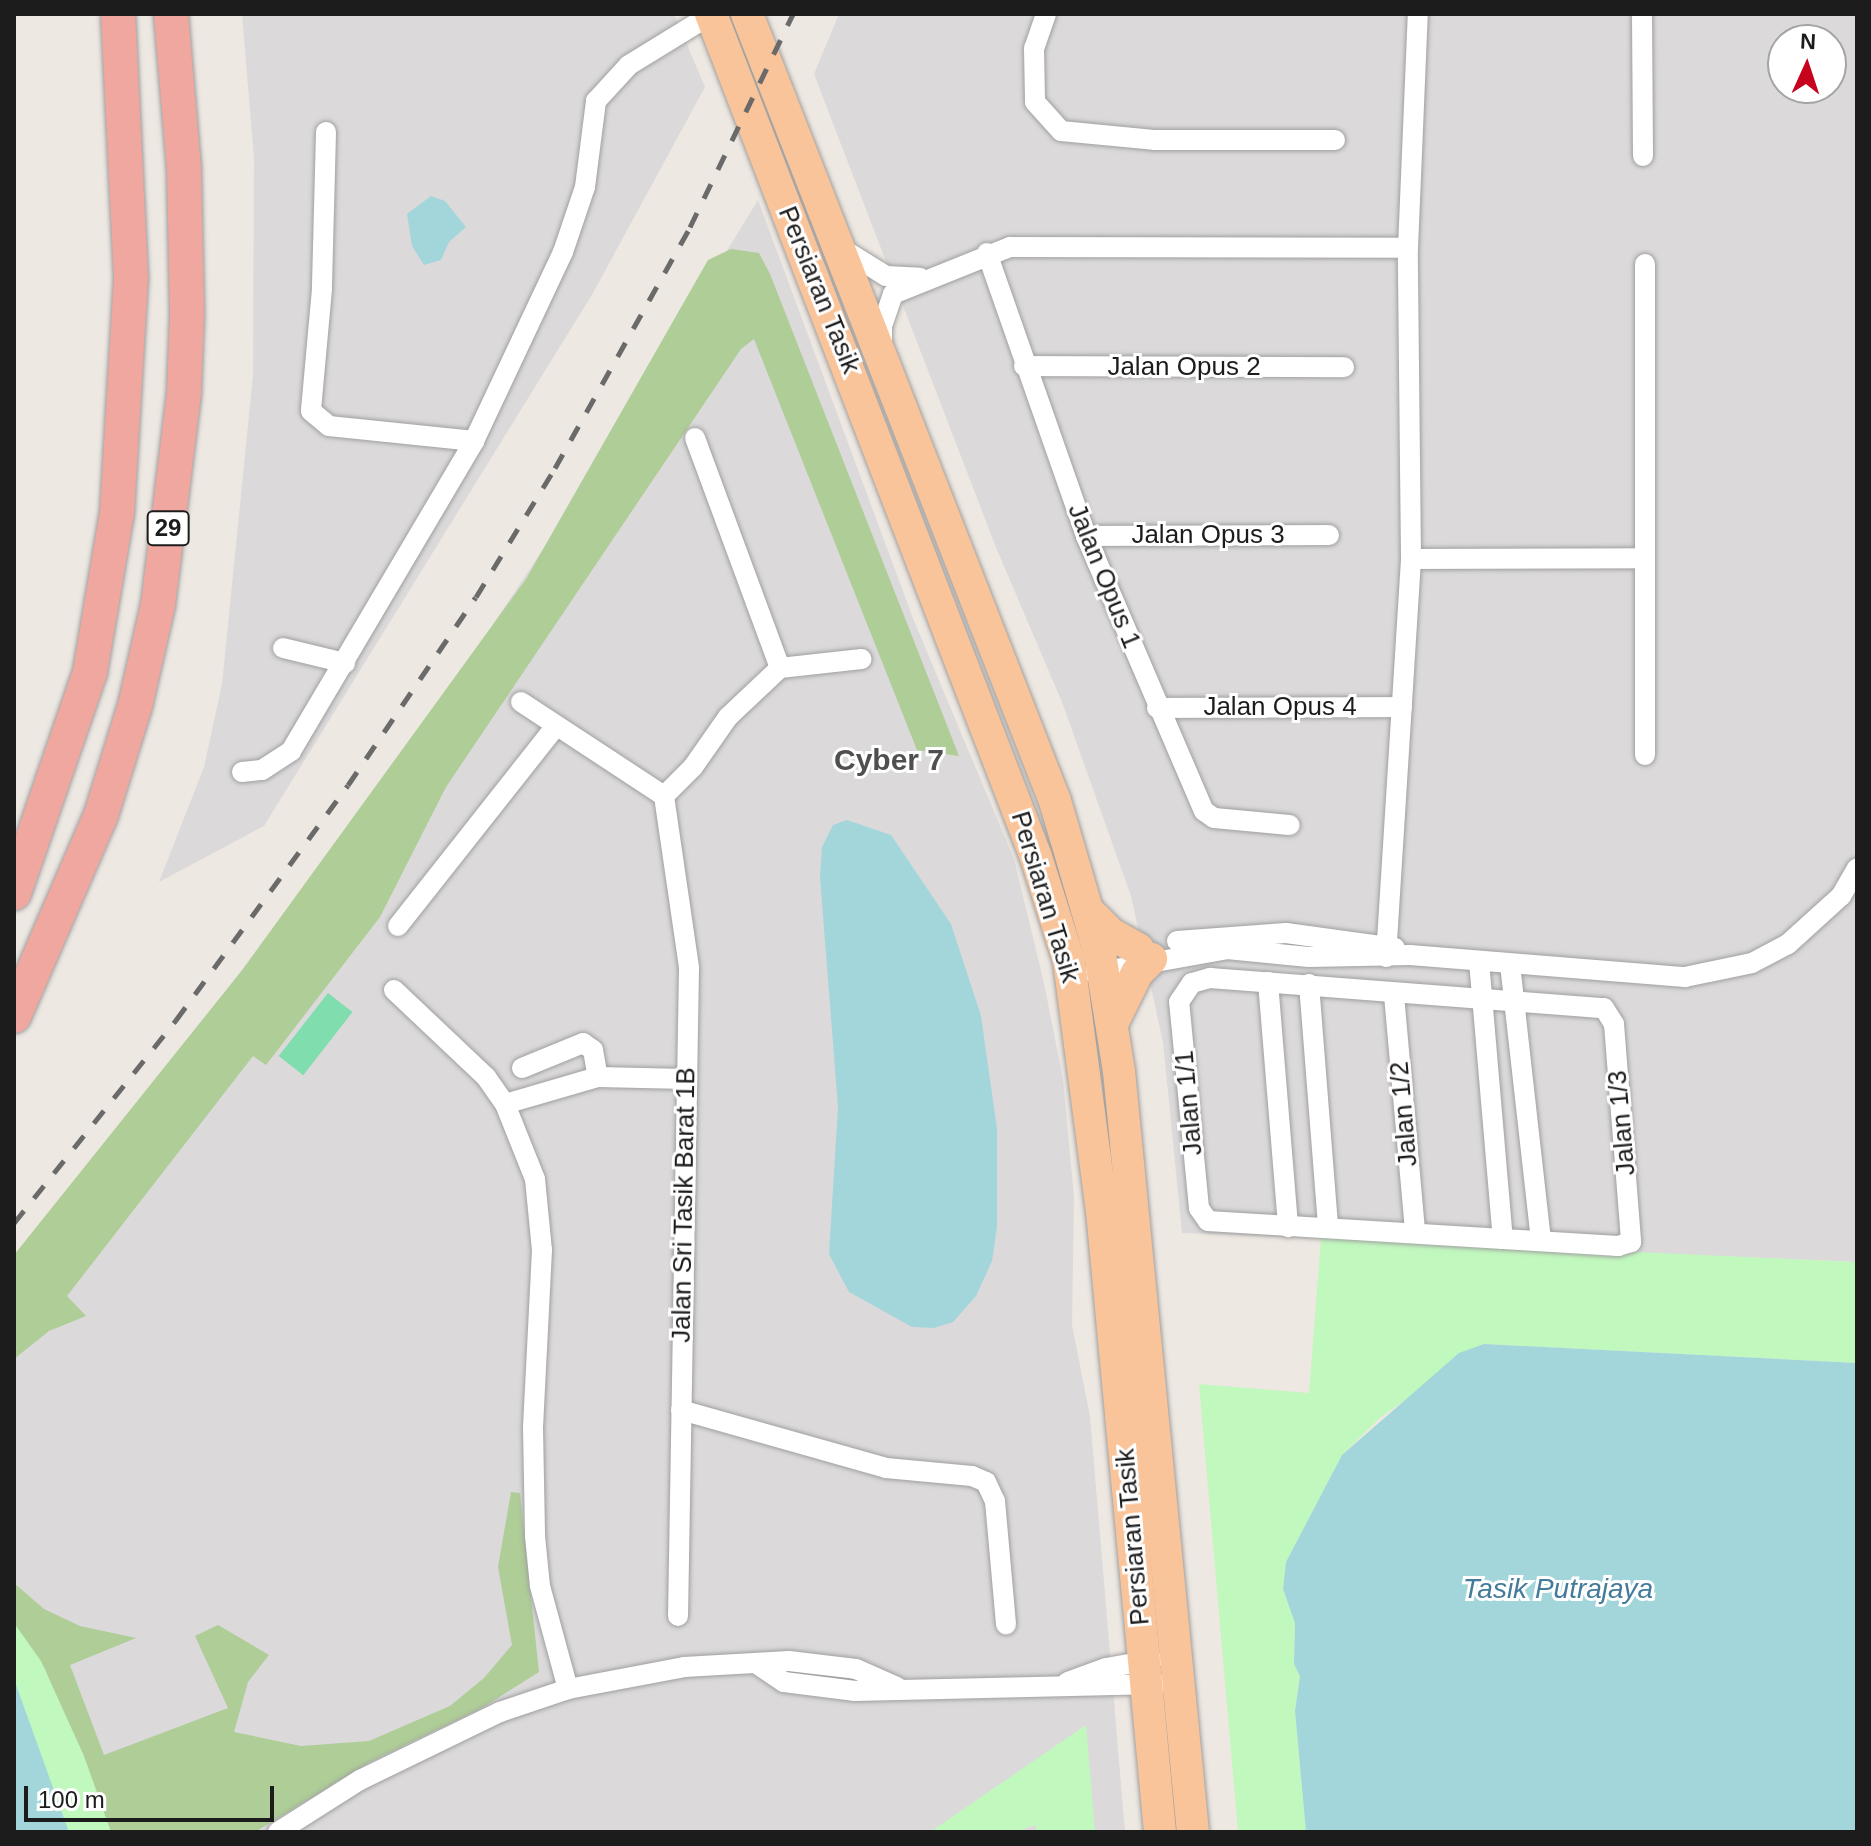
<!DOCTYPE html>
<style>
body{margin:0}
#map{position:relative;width:1871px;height:1846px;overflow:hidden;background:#eee8e2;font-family:Helvetica,sans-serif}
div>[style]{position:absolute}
.residential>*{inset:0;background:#dbd9da}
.forest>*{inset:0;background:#aecd97}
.park>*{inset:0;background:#c1f8be}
.pitch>*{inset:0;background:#80ddad;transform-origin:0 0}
.water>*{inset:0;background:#a3d6db}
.roads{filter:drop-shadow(0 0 2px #a0a0a0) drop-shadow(0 0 2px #a0a0a0)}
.minor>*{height:20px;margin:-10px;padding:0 10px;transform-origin:10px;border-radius:10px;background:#fff}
.primary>*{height:32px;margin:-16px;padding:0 16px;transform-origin:16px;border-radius:16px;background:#fac49a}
.trunk>*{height:34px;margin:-17px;padding:0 17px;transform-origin:17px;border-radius:17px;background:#f0a7a0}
.rail>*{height:5px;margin-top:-2.5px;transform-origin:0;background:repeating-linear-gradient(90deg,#6a6a6a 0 16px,transparent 0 32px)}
span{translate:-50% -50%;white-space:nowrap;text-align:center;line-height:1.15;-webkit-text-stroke:6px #fff;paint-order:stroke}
.shield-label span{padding:2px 6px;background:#fff;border:2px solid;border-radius:6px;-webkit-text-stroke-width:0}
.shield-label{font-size:24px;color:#1c1c1c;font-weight:700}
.street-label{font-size:26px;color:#1c1c1c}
.water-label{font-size:28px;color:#447b9b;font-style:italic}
.quarter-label{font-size:30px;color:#4f4f4f;font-weight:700}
.frame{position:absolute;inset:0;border:16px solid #1c1c1c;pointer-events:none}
.north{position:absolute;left:1767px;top:24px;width:80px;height:80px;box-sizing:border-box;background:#fff;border:2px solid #a4a4a4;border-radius:50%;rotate:3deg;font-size:22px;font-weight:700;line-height:32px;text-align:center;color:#1c1c1c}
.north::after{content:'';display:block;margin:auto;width:28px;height:36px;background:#c6021c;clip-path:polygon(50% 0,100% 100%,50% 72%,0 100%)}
.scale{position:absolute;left:24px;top:1786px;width:250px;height:36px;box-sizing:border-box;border:4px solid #1c1c1c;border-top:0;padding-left:10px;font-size:24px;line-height:28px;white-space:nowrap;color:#1c1c1c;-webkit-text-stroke:6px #fff;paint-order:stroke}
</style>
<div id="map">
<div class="residential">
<i style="clip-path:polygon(242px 14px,674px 14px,705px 87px,593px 293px,264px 826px,159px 882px,204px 767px,222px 684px,253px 375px,254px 159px)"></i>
<i style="clip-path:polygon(evenodd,839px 14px,1857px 14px,1857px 1262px,1182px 1233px,1163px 1042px,1131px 896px,1062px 702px,997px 550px,814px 74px,839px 14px,1783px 40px,1831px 40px,1831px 88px,1783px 88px,1783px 40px)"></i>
<i style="clip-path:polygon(758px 200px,914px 621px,1014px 859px,1044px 983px,1063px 1079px,1074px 1197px,1072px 1325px,1090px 1416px,1125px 1832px,111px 1832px,84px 1756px,41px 1661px,14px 1623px,14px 1275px,434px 713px,555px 531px)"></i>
</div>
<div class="forest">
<i style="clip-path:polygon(731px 249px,759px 253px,770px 274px,959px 756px,917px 750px,754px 339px,741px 349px,446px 787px,380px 917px,266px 1065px,253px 1056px,67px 1296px,86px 1316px,49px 1331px,14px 1359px,14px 1255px,243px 969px,526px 579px,708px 260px)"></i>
<i style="clip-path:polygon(511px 1492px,520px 1493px,539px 1672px,482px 1708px,370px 1762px,255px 1832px,105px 1832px,45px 1669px,14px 1629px,14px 1583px,44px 1609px,80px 1626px,136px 1638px,70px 1665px,104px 1755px,228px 1708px,195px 1636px,218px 1625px,269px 1655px,248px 1682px,234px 1732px,301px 1746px,369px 1741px,450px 1706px,484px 1678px,512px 1645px,498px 1567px)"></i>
</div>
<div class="park">
<i style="clip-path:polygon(1321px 1238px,1857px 1262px,1857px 1363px,1484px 1344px,1381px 1417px,1342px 1455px,1286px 1562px,1283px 1589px,1295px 1623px,1294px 1664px,1300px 1675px,1295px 1711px,1306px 1832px,1238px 1832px,1199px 1384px,1309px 1393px)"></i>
<i style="clip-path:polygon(14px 1623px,41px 1661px,84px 1756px,111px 1832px,14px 1832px)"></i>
<i style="clip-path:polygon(1086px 1725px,1095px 1832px,1037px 1832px,1035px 1825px,1015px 1832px,930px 1832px)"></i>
</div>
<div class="pitch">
<i style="left:328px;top:993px;width:31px;height:80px;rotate:38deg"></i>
</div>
<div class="water">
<i style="clip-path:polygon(431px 196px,445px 201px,466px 227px,449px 242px,441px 260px,424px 265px,412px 246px,407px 214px)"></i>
<i style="clip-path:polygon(847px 820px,891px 835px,951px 924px,981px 1016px,997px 1129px,997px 1227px,992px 1261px,976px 1296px,953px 1322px,934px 1328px,912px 1327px,849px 1292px,829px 1254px,838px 1107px,820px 877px,822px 847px,833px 825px)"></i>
<i style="clip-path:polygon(1484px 1344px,1857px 1363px,1857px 1832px,1306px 1832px,1295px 1711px,1300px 1676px,1294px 1664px,1295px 1623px,1283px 1589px,1286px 1562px,1342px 1455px,1459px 1353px)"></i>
<i style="clip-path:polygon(14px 1680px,15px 1682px,69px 1832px,14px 1832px)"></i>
</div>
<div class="roads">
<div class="minor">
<i style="left:1046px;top:14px;width:36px;rotate:109deg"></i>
<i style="left:1034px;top:48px;width:54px;rotate:88.9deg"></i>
<i style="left:1035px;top:102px;width:39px;rotate:48deg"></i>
<i style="left:1061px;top:131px;width:93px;rotate:5.5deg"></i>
<i style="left:1154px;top:140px;width:181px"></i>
<i style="left:1642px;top:14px;width:142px;rotate:89.6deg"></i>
<i style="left:326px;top:132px;width:157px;rotate:91.5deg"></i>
<i style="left:322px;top:289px;width:122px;rotate:95.2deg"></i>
<i style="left:311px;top:411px;width:23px;rotate:40deg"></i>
<i style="left:329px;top:426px;width:146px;rotate:5.9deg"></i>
<i style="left:844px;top:250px;width:49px;rotate:31.8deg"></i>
<i style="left:886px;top:276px;width:34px;rotate:3deg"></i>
<i style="left:987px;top:253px;width:300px;rotate:70.7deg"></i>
<i style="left:1086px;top:536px;width:299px;rotate:66.8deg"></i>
<i style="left:1204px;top:811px;width:12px;rotate:35deg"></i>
<i style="left:1214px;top:818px;width:76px;rotate:5.3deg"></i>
<i style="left:882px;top:344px;width:18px;rotate:-90deg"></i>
<i style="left:882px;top:326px;width:34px;rotate:-71deg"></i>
<i style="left:893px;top:294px;width:126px;rotate:-21.9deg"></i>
<i style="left:1010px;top:247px;width:398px;rotate:0.1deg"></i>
<i style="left:1024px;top:366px;width:320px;rotate:0.2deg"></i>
<i style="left:695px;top:438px;width:245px;rotate:69.7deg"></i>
<i style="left:1086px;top:536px;width:243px;rotate:-0.2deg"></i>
<i style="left:1411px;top:559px;width:232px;rotate:-0.2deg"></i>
<i style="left:283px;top:648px;width:64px;rotate:13.6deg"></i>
<i style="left:521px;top:702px;width:171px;rotate:33.3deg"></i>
<i style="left:1157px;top:708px;width:245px;rotate:-0.2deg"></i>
<i style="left:1645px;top:755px;width:491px;rotate:-90deg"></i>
<i style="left:242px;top:772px;width:20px;rotate:-6deg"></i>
<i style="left:262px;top:770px;width:35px;rotate:-33deg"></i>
<i style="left:291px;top:751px;width:360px;rotate:-59.4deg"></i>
<i style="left:474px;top:441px;width:209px;rotate:-64.8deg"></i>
<i style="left:563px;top:252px;width:69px;rotate:-71.3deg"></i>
<i style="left:585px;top:187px;width:87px;rotate:-82.7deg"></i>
<i style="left:596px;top:101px;width:49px;rotate:-47.5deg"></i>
<i style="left:629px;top:65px;width:97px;rotate:-31.6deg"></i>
<i style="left:664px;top:796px;width:174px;rotate:81.7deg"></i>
<i style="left:689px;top:968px;width:648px;rotate:90.97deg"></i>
<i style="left:664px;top:796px;width:41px;rotate:-45deg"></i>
<i style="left:693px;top:767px;width:61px;rotate:-55deg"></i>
<i style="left:728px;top:717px;width:71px;rotate:-43.3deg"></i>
<i style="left:780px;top:668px;width:82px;rotate:-6.3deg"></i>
<i style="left:398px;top:926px;width:255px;rotate:-51.7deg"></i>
<i style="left:1177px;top:941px;width:109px;rotate:-4.2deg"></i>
<i style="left:1286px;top:933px;width:110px;rotate:7.8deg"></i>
<i style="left:1386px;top:957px;width:399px;rotate:-86.4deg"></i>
<i style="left:1411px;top:559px;width:311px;rotate:-90.6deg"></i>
<i style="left:1408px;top:248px;width:234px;rotate:-87.6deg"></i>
<i style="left:1479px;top:961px;width:279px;rotate:85.1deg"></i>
<i style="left:1510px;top:964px;width:279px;rotate:83.6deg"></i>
<i style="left:1094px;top:973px;width:135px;rotate:-10.2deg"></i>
<i style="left:1227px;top:949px;width:82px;rotate:5.6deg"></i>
<i style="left:1309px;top:957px;width:101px;rotate:-1.1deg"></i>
<i style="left:1410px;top:955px;width:276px;rotate:4.6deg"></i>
<i style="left:1685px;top:977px;width:68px;rotate:-11.8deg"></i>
<i style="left:1752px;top:963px;width:41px;rotate:-27.8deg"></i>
<i style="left:1788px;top:944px;width:72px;rotate:-42.2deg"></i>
<i style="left:1841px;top:896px;width:32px;rotate:-60deg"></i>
<i style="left:1210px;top:978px;width:395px;rotate:4.4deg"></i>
<i style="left:1604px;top:1008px;width:19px;rotate:58deg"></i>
<i style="left:1614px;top:1024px;width:219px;rotate:85.5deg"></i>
<i style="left:1631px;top:1242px;width:14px;rotate:163deg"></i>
<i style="left:1618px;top:1246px;width:411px;rotate:-176.5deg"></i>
<i style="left:1208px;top:1221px;width:16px;rotate:-125deg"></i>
<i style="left:1199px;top:1208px;width:207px;rotate:-95.5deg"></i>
<i style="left:1179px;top:1002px;width:23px;rotate:-56deg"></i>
<i style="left:1192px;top:983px;width:19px;rotate:-16deg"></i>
<i style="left:1268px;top:982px;width:246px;rotate:85.3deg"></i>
<i style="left:1309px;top:984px;width:244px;rotate:85.5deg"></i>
<i style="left:394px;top:990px;width:127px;rotate:43.4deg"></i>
<i style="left:486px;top:1077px;width:33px;rotate:55deg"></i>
<i style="left:505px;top:1104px;width:81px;rotate:68.2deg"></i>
<i style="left:535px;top:1179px;width:71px;rotate:84.4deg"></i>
<i style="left:542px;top:1250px;width:178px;rotate:92.9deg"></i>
<i style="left:533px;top:1428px;width:108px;rotate:88.9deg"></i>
<i style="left:535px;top:1536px;width:50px;rotate:84.3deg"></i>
<i style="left:540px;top:1586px;width:107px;rotate:74.8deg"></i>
<i style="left:1394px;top:995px;width:238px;rotate:84.9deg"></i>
<i style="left:522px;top:1068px;width:66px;rotate:-22.3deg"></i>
<i style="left:583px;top:1043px;width:12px;rotate:35deg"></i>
<i style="left:593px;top:1050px;width:27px;rotate:80deg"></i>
<i style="left:505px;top:1104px;width:97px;rotate:-16.2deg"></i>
<i style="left:598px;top:1077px;width:88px;rotate:1.3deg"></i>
<i style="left:681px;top:1410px;width:213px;rotate:15.8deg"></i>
<i style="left:886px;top:1468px;width:86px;rotate:5.3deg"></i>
<i style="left:972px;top:1476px;width:15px;rotate:23deg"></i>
<i style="left:986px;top:1482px;width:21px;rotate:65deg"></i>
<i style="left:995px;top:1501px;width:124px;rotate:84.9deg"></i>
<i style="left:757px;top:1664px;width:32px;rotate:34deg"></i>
<i style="left:784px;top:1682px;width:72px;rotate:7.2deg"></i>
<i style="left:855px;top:1691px;width:303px;rotate:-1.3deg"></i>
<i style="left:1068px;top:1682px;width:40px;rotate:-20.2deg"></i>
<i style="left:1106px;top:1668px;width:47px;rotate:-9.9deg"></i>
<i style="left:278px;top:1832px;width:97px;rotate:-32.4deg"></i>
<i style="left:360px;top:1780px;width:156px;rotate:-25.9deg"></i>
<i style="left:500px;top:1712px;width:72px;rotate:-18.7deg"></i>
<i style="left:568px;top:1689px;width:118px;rotate:-10.7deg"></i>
<i style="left:684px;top:1667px;width:105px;rotate:-3.3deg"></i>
<i style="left:789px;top:1661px;width:67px;rotate:6.8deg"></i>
<i style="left:856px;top:1669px;width:45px;rotate:23.7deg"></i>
</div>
<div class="primary">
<i style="left:711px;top:14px;width:903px;rotate:68.92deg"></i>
<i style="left:1036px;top:857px;width:109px;rotate:72.4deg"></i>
<i style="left:1069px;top:961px;width:252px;rotate:82.5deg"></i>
<i style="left:1102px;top:1211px;width:624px;rotate:84.66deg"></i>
<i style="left:747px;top:14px;width:845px;rotate:68.63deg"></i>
<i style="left:1055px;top:801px;width:159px;rotate:73.6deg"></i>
<i style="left:1100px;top:954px;width:119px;rotate:80.8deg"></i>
<i style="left:1119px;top:1071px;width:765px;rotate:84.45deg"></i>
<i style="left:1088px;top:911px;width:33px;rotate:45deg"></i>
<i style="left:1111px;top:934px;width:31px;rotate:29deg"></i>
<i style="left:1113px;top:1022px;width:55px;rotate:-63.9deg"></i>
<i style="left:1137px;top:973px;width:20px;rotate:-45deg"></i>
</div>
<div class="trunk">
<i style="left:14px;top:893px;width:234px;rotate:-71deg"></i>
<i style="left:90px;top:672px;width:161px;rotate:-80.4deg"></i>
<i style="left:117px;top:513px;width:235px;rotate:-86.6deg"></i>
<i style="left:131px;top:278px;width:264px;rotate:-92.8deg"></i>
<i style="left:14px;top:1016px;width:219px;rotate:-66.6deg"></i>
<i style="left:101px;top:815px;width:114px;rotate:-72.7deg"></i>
<i style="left:135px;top:706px;width:104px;rotate:-77.2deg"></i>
<i style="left:158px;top:605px;width:215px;rotate:-83deg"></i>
<i style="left:184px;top:392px;width:79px;rotate:-87.8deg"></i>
<i style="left:187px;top:313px;width:144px;rotate:-91.2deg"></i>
<i style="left:184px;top:169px;width:156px;rotate:-94.8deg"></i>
</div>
</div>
<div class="rail">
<i style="left:14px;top:1223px;width:260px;rotate:-51.4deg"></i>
<i style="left:176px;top:1020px;width:291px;rotate:-53.8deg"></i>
<i style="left:348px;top:785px;width:227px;rotate:-55.8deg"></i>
<i style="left:476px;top:597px;width:151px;rotate:-58.5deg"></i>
<i style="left:555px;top:468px;width:276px;rotate:-60.7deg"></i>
<i style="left:690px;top:227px;width:237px;rotate:-64.2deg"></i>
</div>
<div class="shield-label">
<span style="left:168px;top:528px">29</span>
</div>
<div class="street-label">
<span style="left:819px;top:290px;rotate:68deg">Persiaran Tasik</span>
<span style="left:1184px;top:367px">Jalan Opus 2</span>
<span style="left:1208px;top:535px">Jalan Opus 3</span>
<span style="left:1104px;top:576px;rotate:68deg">Jalan Opus 1</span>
<span style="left:1280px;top:707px">Jalan Opus 4</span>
<span style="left:1045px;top:897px;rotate:73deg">Persiaran Tasik</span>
<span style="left:1189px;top:1103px;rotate:-95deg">Jalan 1/1</span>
<span style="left:1404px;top:1114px;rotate:-95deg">Jalan 1/2</span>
<span style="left:1622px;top:1123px;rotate:-95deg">Jalan 1/3</span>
<span style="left:684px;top:1205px;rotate:-89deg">Jalan Sri Tasik Barat 1B</span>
<span style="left:1133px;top:1537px;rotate:-95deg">Persiaran Tasik</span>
</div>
<div class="water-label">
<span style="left:1558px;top:1589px">Tasik Putrajaya</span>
</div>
<div class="quarter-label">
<span style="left:889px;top:760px">Cyber 7</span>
</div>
<div class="frame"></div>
<div class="north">N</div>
<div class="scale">100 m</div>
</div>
